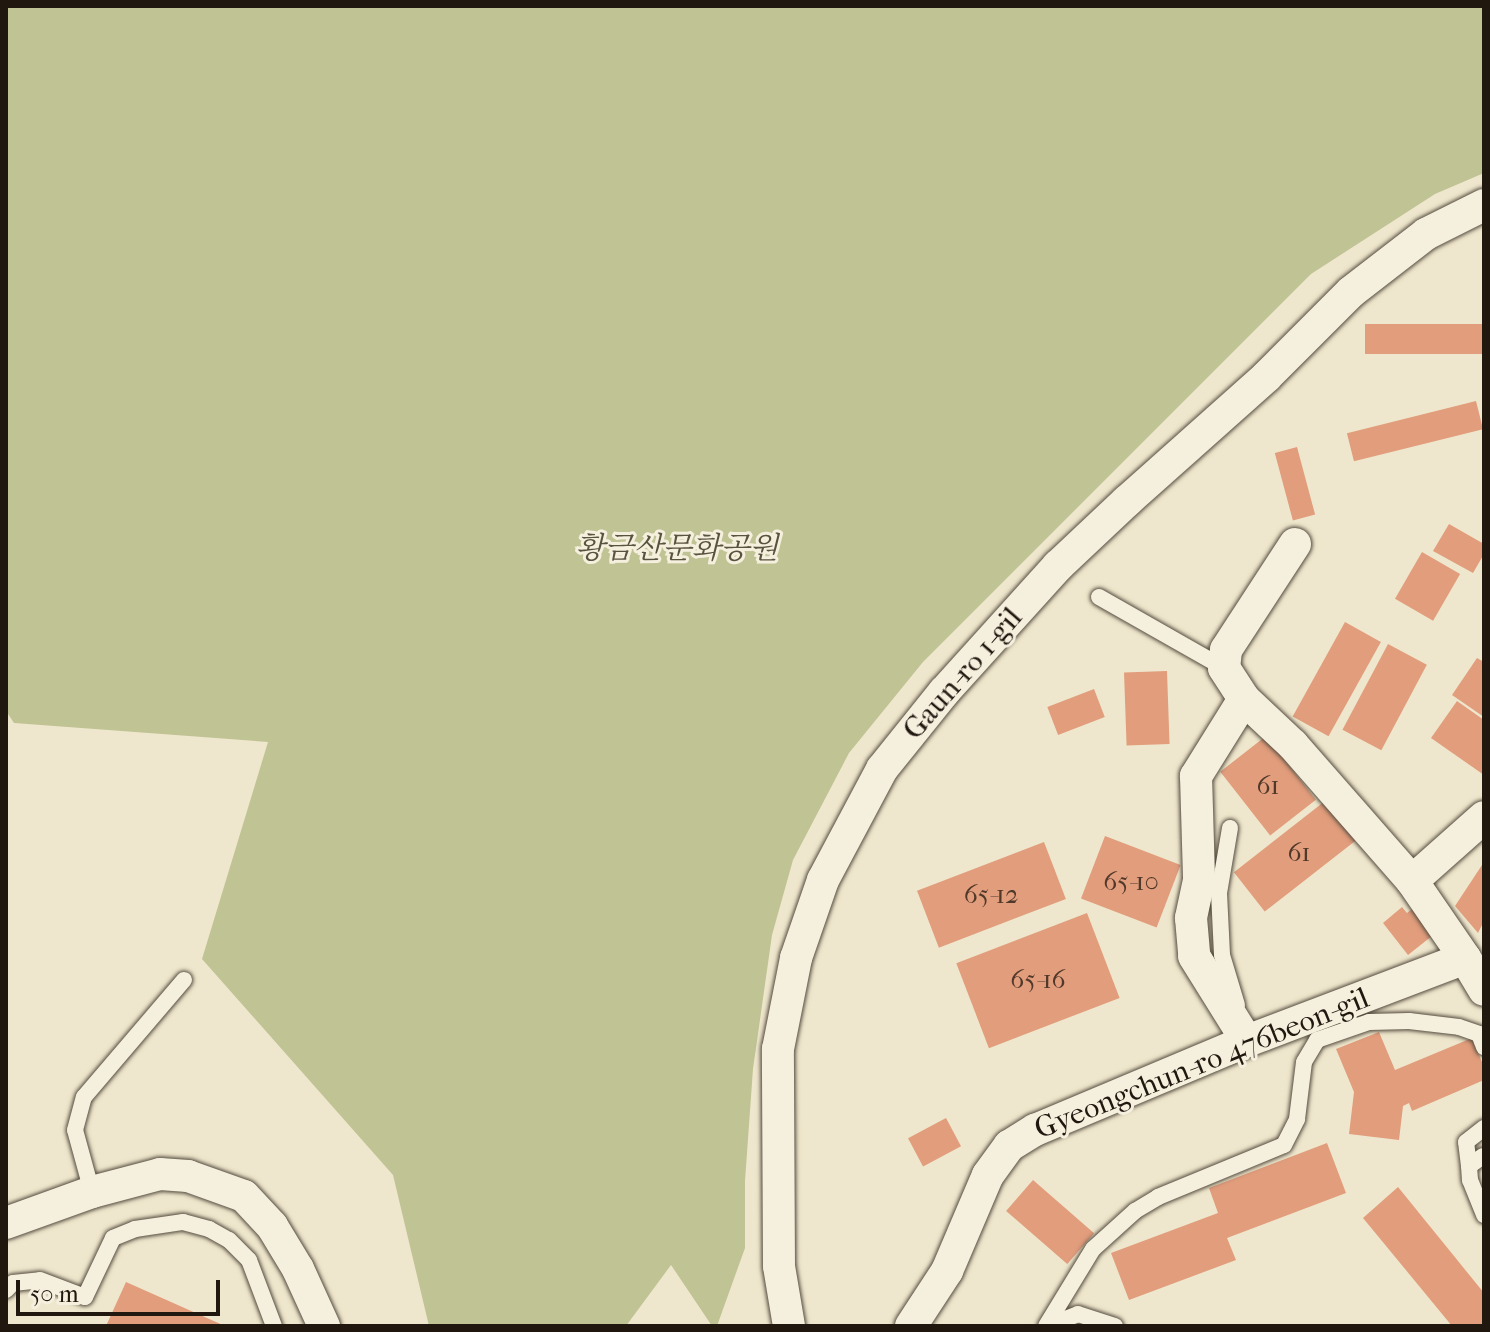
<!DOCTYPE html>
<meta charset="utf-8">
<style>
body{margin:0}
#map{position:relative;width:1490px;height:1332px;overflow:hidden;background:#efe7cd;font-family:"IM FELL French Canon","Noto Serif KR",serif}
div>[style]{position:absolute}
.green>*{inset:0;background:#c0c394}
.building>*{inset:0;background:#e19d7c;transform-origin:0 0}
.roads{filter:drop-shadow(0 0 2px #544b3e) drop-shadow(0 0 2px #544b3e)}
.service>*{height:16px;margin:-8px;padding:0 8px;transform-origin:8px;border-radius:8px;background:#f5efde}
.minor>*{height:32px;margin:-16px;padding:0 16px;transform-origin:16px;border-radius:16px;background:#f5efde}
span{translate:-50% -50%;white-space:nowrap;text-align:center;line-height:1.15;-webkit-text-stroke:6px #f5efde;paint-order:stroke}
.number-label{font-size:26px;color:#50382a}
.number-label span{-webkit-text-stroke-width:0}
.park-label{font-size:30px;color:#58533e;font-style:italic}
.street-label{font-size:30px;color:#20170f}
.frame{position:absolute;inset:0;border:8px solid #20170f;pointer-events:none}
.scale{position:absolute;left:16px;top:1280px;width:204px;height:36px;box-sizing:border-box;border:4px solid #20170f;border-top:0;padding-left:10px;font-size:24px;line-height:28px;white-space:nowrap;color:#20170f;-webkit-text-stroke:6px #f5efde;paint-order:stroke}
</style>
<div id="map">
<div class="green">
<i style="clip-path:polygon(6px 6px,1484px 6px,1484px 173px,1435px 194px,1311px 274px,923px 662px,849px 753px,793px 860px,772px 935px,753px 1069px,745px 1181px,745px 1248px,717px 1326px,712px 1326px,671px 1265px,626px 1326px,429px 1326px,393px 1175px,202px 959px,268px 742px,14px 723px,6px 711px)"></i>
</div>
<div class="building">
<i style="left:1484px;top:324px;width:30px;height:119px;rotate:90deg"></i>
<i style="left:1476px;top:401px;width:29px;height:133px;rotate:76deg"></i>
<i style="left:1297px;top:447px;width:70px;height:23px;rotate:75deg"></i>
<i style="clip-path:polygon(1449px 524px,1484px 544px,1484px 554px,1473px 573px,1433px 551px)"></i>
<i style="left:1422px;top:552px;width:44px;height:54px;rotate:30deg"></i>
<i style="left:1345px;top:622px;width:41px;height:108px;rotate:29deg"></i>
<i style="left:1388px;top:644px;width:44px;height:97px;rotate:28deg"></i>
<i style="clip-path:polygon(1477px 658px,1484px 662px,1484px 717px,1452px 695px)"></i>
<i style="left:1167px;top:671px;width:73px;height:43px;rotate:88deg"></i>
<i style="left:1094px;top:689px;width:30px;height:50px;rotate:69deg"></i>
<i style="clip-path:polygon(1457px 701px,1484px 720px,1484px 775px,1431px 738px)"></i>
<i style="left:1266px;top:736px;width:81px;height:58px;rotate:52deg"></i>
<i style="left:1334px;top:794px;width:50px;height:127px;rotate:52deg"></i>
<i style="left:1105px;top:836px;width:81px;height:67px;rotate:21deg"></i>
<i style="left:1044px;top:842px;width:61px;height:136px;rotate:69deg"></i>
<i style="clip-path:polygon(1484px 862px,1484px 921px,1478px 933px,1455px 906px)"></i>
<i style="clip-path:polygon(1421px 902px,1442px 928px,1408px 955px,1383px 923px,1402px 907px,1407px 913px)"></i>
<i style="left:1087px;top:913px;width:91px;height:140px;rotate:69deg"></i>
<i style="clip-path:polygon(1379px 1032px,1395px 1070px,1472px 1038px,1484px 1067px,1484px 1080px,1412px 1111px,1409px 1103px,1403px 1106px,1399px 1140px,1349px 1134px,1354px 1092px,1336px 1049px)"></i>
<i style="left:946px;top:1118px;width:32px;height:43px;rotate:62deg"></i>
<i style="clip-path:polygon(1327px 1143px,1346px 1193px,1227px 1238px,1236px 1260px,1129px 1300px,1111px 1253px,1218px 1213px,1209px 1188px)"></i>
<i style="left:1033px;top:1180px;width:81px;height:41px;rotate:41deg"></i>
<i style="clip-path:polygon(1398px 1187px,1484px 1293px,1484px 1326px,1452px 1326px,1363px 1218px)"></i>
<i style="clip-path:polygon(126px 1282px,225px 1326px,106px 1326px)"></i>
</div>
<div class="roads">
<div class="service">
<i style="left:1099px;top:597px;width:144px;rotate:29.6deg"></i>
<i style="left:1230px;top:828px;width:66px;rotate:99.6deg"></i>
<i style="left:1219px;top:893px;width:62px;rotate:87.2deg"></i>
<i style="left:1222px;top:955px;width:52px;rotate:73.3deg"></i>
<i style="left:1483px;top:1156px;width:17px;rotate:144deg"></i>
<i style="left:1469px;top:1166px;width:14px;rotate:86deg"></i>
<i style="left:1470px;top:1180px;width:38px;rotate:68deg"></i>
<i style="left:1469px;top:1166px;width:24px;rotate:-97deg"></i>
<i style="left:1466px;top:1142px;width:23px;rotate:-38deg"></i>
<i style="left:92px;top:1192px;width:64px;rotate:-105.3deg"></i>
<i style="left:75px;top:1130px;width:34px;rotate:-75deg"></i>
<i style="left:84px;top:1097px;width:154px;rotate:-49.5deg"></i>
<i style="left:6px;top:1290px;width:10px;rotate:-45deg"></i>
<i style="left:13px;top:1283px;width:27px;rotate:-6deg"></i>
<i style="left:40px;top:1280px;width:48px;rotate:20.7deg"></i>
<i style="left:85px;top:1297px;width:65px;rotate:-64.6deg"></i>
<i style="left:113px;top:1238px;width:24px;rotate:-22deg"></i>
<i style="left:135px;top:1229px;width:49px;rotate:-8.3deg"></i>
<i style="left:183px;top:1222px;width:27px;rotate:15deg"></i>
<i style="left:209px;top:1229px;width:23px;rotate:29deg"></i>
<i style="left:229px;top:1240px;width:28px;rotate:45deg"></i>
<i style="left:249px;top:1260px;width:71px;rotate:69.3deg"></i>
<i style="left:1046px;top:1326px;width:90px;rotate:-58.6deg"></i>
<i style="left:1093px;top:1249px;width:57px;rotate:-42.1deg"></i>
<i style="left:1135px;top:1211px;width:27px;rotate:-31deg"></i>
<i style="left:1158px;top:1197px;width:136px;rotate:-22.4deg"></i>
<i style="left:1284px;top:1145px;width:29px;rotate:-63deg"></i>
<i style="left:1297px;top:1119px;width:57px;rotate:-83deg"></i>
<i style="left:1304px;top:1062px;width:26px;rotate:-59deg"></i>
<i style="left:1317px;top:1040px;width:55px;rotate:-19.1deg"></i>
<i style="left:1369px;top:1022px;width:40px;rotate:-1.4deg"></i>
<i style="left:1409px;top:1021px;width:50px;rotate:6.8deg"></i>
<i style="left:1459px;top:1027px;width:21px;rotate:19deg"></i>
<i style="left:1479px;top:1034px;width:14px;rotate:69deg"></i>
<i style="left:1047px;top:1326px;width:33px;rotate:-21deg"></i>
<i style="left:1078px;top:1314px;width:39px;rotate:18deg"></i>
</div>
<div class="minor">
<i style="left:1295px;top:544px;width:126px;rotate:123.1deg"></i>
<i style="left:1226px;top:650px;width:18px;rotate:96deg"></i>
<i style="left:1224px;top:668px;width:37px;rotate:57deg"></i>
<i style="left:1244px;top:699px;width:67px;rotate:43.2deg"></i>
<i style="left:1293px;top:745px;width:181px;rotate:48.8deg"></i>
<i style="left:1244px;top:699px;width:91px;rotate:121.9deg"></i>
<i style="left:1196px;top:776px;width:104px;rotate:88.3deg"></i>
<i style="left:1199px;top:880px;width:39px;rotate:102deg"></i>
<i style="left:1191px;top:918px;width:38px;rotate:85deg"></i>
<i style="left:1194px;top:956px;width:100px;rotate:58.1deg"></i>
<i style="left:1465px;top:958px;width:93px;rotate:-124.5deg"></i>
<i style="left:1412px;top:881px;width:96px;rotate:-41.6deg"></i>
<i style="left:6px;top:1223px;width:91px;rotate:-19.8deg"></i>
<i style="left:92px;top:1192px;width:70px;rotate:-14.8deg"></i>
<i style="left:160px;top:1174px;width:28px;rotate:4deg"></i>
<i style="left:188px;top:1176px;width:59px;rotate:19.7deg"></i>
<i style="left:244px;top:1196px;width:41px;rotate:47deg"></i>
<i style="left:272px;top:1226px;width:50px;rotate:58.8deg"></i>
<i style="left:298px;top:1269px;width:63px;rotate:65.5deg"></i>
<i style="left:789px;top:1326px;width:61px;rotate:-99.5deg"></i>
<i style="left:779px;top:1266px;width:217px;rotate:-90.3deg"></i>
<i style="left:778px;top:1049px;width:93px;rotate:-78.8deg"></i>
<i style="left:796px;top:958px;width:83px;rotate:-70.9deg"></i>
<i style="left:823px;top:880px;width:126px;rotate:-62deg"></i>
<i style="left:882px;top:769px;width:99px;rotate:-51.2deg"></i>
<i style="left:944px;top:692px;width:170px;rotate:-47.9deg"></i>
<i style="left:1058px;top:566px;width:95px;rotate:-43.3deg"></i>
<i style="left:1127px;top:501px;width:186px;rotate:-41.7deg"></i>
<i style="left:1266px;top:377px;width:120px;rotate:-45deg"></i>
<i style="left:1351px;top:292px;width:95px;rotate:-37.7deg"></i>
<i style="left:1426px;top:234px;width:65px;rotate:-26.6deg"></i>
<i style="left:911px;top:1326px;width:66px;rotate:-56.8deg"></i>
<i style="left:947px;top:1271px;width:104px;rotate:-66.9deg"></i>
<i style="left:988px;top:1175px;width:36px;rotate:-54deg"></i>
<i style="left:1009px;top:1146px;width:31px;rotate:-32deg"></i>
<i style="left:1035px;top:1130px;width:230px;rotate:-22.8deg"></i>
<i style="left:1247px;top:1041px;width:233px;rotate:-20.8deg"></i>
<i style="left:1465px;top:958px;width:37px;rotate:59deg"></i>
</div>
</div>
<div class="number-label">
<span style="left:1268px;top:786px">61</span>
<span style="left:1299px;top:853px">61</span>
<span style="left:1131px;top:882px">65-10</span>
<span style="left:991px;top:895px">65-12</span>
<span style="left:1038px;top:980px">65-16</span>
</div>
<div class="park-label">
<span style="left:677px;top:549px">황금산문화공원</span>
</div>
<div class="street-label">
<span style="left:963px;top:674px;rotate:-49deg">Gaun-ro 1-gil</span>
<span style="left:1202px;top:1064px;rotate:-22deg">Gyeongchun-ro 476beon-gil</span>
</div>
<div class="frame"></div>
<div class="scale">50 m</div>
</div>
